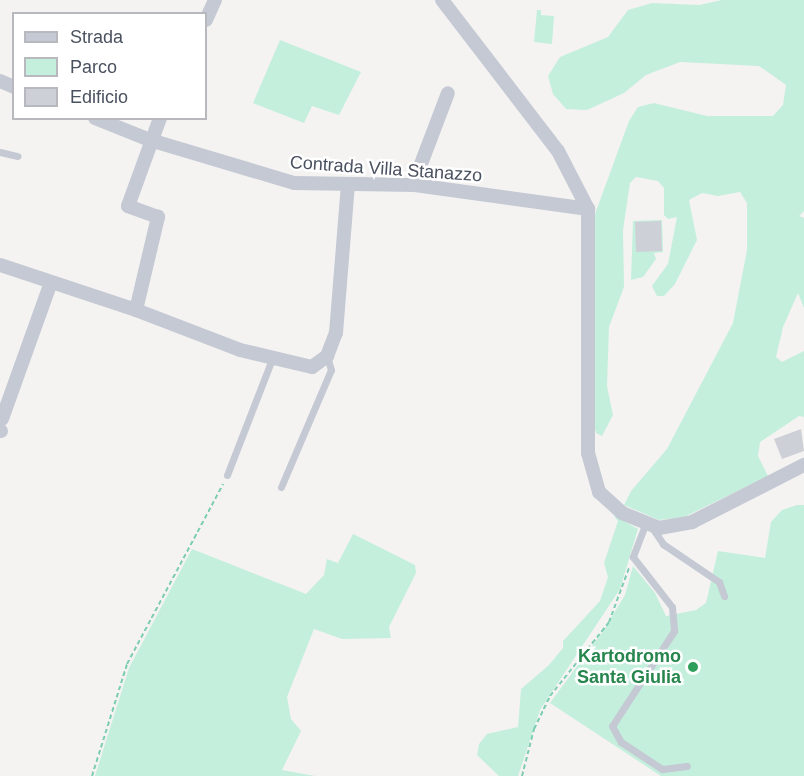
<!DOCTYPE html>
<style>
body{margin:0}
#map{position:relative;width:804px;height:776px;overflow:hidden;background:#f4f3f2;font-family:Arial,sans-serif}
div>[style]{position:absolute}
.green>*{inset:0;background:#c4efdd}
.building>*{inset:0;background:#ced0d7;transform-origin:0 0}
.path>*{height:2px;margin-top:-1px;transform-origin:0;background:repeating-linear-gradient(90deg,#7ccdb4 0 4.5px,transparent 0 7.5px)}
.lane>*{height:7px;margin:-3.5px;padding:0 3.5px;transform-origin:3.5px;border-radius:3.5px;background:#c4c9d3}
.street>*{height:14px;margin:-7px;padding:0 7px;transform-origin:7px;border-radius:7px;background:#c4c9d3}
.dots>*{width:16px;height:16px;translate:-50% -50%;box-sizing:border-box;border:3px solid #fff;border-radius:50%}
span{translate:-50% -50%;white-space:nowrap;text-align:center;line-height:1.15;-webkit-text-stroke:5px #fff;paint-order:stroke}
.street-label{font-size:18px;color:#4a515f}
.leisure-label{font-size:18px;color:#27864d;font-weight:700}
.right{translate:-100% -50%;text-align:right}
.legend{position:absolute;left:12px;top:12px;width:195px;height:108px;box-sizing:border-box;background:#fff;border:2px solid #b7b9bf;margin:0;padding:8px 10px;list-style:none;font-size:18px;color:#4a515f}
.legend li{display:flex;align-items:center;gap:12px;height:30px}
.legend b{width:30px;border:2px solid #b7b9bf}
</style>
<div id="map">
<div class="green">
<i style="clip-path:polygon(722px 0,804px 0,804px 211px,799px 216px,804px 218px,804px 308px,798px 293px,783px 327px,776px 357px,782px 362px,804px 351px,804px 417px,799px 416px,760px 442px,758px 456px,768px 476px,684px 517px,659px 520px,624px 505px,631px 491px,667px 449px,733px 323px,747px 250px,747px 203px,740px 192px,718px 196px,702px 193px,689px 200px,697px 240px,675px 284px,664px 296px,657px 296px,652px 286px,668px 264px,677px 217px,668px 219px,664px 215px,664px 188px,658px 181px,636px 177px,630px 183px,623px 230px,624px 287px,609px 327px,607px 386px,613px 415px,602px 436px,596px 433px,594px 424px,595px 214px,629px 121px,638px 107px,654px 103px,707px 116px,773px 116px,783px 105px,786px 85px,759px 66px,680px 62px,646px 75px,624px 93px,587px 110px,566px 109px,553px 94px,548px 76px,560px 57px,608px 37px,628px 10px,652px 3px,699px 5px)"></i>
<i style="clip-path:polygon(537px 10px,541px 10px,541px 15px,554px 16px,552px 44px,534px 42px)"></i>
<i style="clip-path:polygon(280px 40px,361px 72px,339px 115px,312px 106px,304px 123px,253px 103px)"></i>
<i style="clip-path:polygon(662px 220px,663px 252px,654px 253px,656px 259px,643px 277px,631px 280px,633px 221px)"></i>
<i style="clip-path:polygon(797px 505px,804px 505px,804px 776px,661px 776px,550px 703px,603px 631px,625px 595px,633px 566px,655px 593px,666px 616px,696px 610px,706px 603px,718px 551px,765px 558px,771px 522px,782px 510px)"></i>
<i style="clip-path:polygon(613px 515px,638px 529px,620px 589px,540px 710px,518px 776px,499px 776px,477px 755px,479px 744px,487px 734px,518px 727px,521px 689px,549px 665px,563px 648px,563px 641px,600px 601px,608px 577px,604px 563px,618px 521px)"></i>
<i style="clip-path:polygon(353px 534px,415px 565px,416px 573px,389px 627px,391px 638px,342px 639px,314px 629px,287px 697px,291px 719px,301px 731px,282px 770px,315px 776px,95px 776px,129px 668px,192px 549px,306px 594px,324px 575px,327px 559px,338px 563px)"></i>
</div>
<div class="building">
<i style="left:661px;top:221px;width:30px;height:26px;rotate:88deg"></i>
<i style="clip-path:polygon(801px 429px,804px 451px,782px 459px,774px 439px)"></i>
</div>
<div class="path">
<i style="left:92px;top:776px;width:117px;rotate:-72.6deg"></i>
<i style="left:127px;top:664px;width:204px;rotate:-61.9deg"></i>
<i style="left:522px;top:776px;width:49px;rotate:-75.7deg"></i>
<i style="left:534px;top:729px;width:37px;rotate:-64deg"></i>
<i style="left:550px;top:696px;width:95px;rotate:-51.4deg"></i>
<i style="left:609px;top:622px;width:58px;rotate:-69.7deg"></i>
</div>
<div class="lane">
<i style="left:0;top:152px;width:18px;rotate:13deg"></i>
<i style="left:227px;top:475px;width:124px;rotate:-68.8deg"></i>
<i style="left:281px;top:487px;width:127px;rotate:-66.9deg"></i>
<i style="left:331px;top:370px;width:15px;rotate:-106deg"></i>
<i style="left:645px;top:525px;width:34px;rotate:111deg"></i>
<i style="left:633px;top:557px;width:63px;rotate:52deg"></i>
<i style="left:672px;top:607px;width:24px;rotate:85deg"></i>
<i style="left:674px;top:631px;width:113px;rotate:123.1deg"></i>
<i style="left:612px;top:726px;width:18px;rotate:61deg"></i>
<i style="left:621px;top:742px;width:49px;rotate:33.4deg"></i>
<i style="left:662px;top:769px;width:25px;rotate:-7deg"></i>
<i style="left:651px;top:526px;width:22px;rotate:56deg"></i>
<i style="left:663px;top:544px;width:68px;rotate:34.2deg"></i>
<i style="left:719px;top:582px;width:15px;rotate:70deg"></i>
</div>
<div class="street">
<i style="left:442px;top:0;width:190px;rotate:52.5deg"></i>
<i style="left:558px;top:151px;width:65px;rotate:62.7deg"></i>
<i style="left:588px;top:209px;width:244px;rotate:90deg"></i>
<i style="left:588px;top:453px;width:41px;rotate:74.2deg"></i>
<i style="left:599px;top:492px;width:31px;rotate:42deg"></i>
<i style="left:622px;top:513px;width:40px;rotate:22deg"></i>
<i style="left:659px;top:528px;width:34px;rotate:-10deg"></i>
<i style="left:692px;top:522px;width:126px;rotate:-27deg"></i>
<i style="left:206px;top:20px;width:22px;rotate:-66deg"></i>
<i style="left:0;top:81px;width:15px;rotate:23deg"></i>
<i style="left:95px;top:118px;width:59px;rotate:21.8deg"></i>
<i style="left:150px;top:140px;width:150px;rotate:16.6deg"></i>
<i style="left:294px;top:183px;width:121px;rotate:0.9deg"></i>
<i style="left:415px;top:185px;width:175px;rotate:7.9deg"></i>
<i style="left:413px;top:185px;width:98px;rotate:-69.2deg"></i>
<i style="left:0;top:265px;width:143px;rotate:18.3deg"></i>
<i style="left:136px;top:310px;width:111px;rotate:21deg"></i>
<i style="left:240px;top:350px;width:74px;rotate:13.3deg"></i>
<i style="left:312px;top:367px;width:19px;rotate:-36deg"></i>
<i style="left:327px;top:356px;width:25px;rotate:-69deg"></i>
<i style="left:336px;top:333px;width:149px;rotate:-85.4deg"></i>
<i style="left:136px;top:310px;width:96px;rotate:-76.7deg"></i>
<i style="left:158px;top:217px;width:32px;rotate:-160deg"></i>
<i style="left:128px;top:206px;width:94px;rotate:-70deg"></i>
<i style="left:2px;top:419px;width:145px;rotate:-70.3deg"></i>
<i style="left:0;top:431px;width:1px"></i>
</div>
<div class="dots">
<i style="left:693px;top:667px;background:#2e9e5b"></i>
</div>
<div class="street-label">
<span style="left:386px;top:169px;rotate:4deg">Contrada Villa Stanazzo</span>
</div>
<div class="leisure-label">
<span class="right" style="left:681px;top:667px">Kartodromo<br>Santa Giulia</span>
</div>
<ul class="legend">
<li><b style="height:8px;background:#c4c9d3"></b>Strada</li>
<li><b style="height:16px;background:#c4efdd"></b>Parco</li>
<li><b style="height:16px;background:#ced0d7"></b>Edificio</li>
</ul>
</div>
